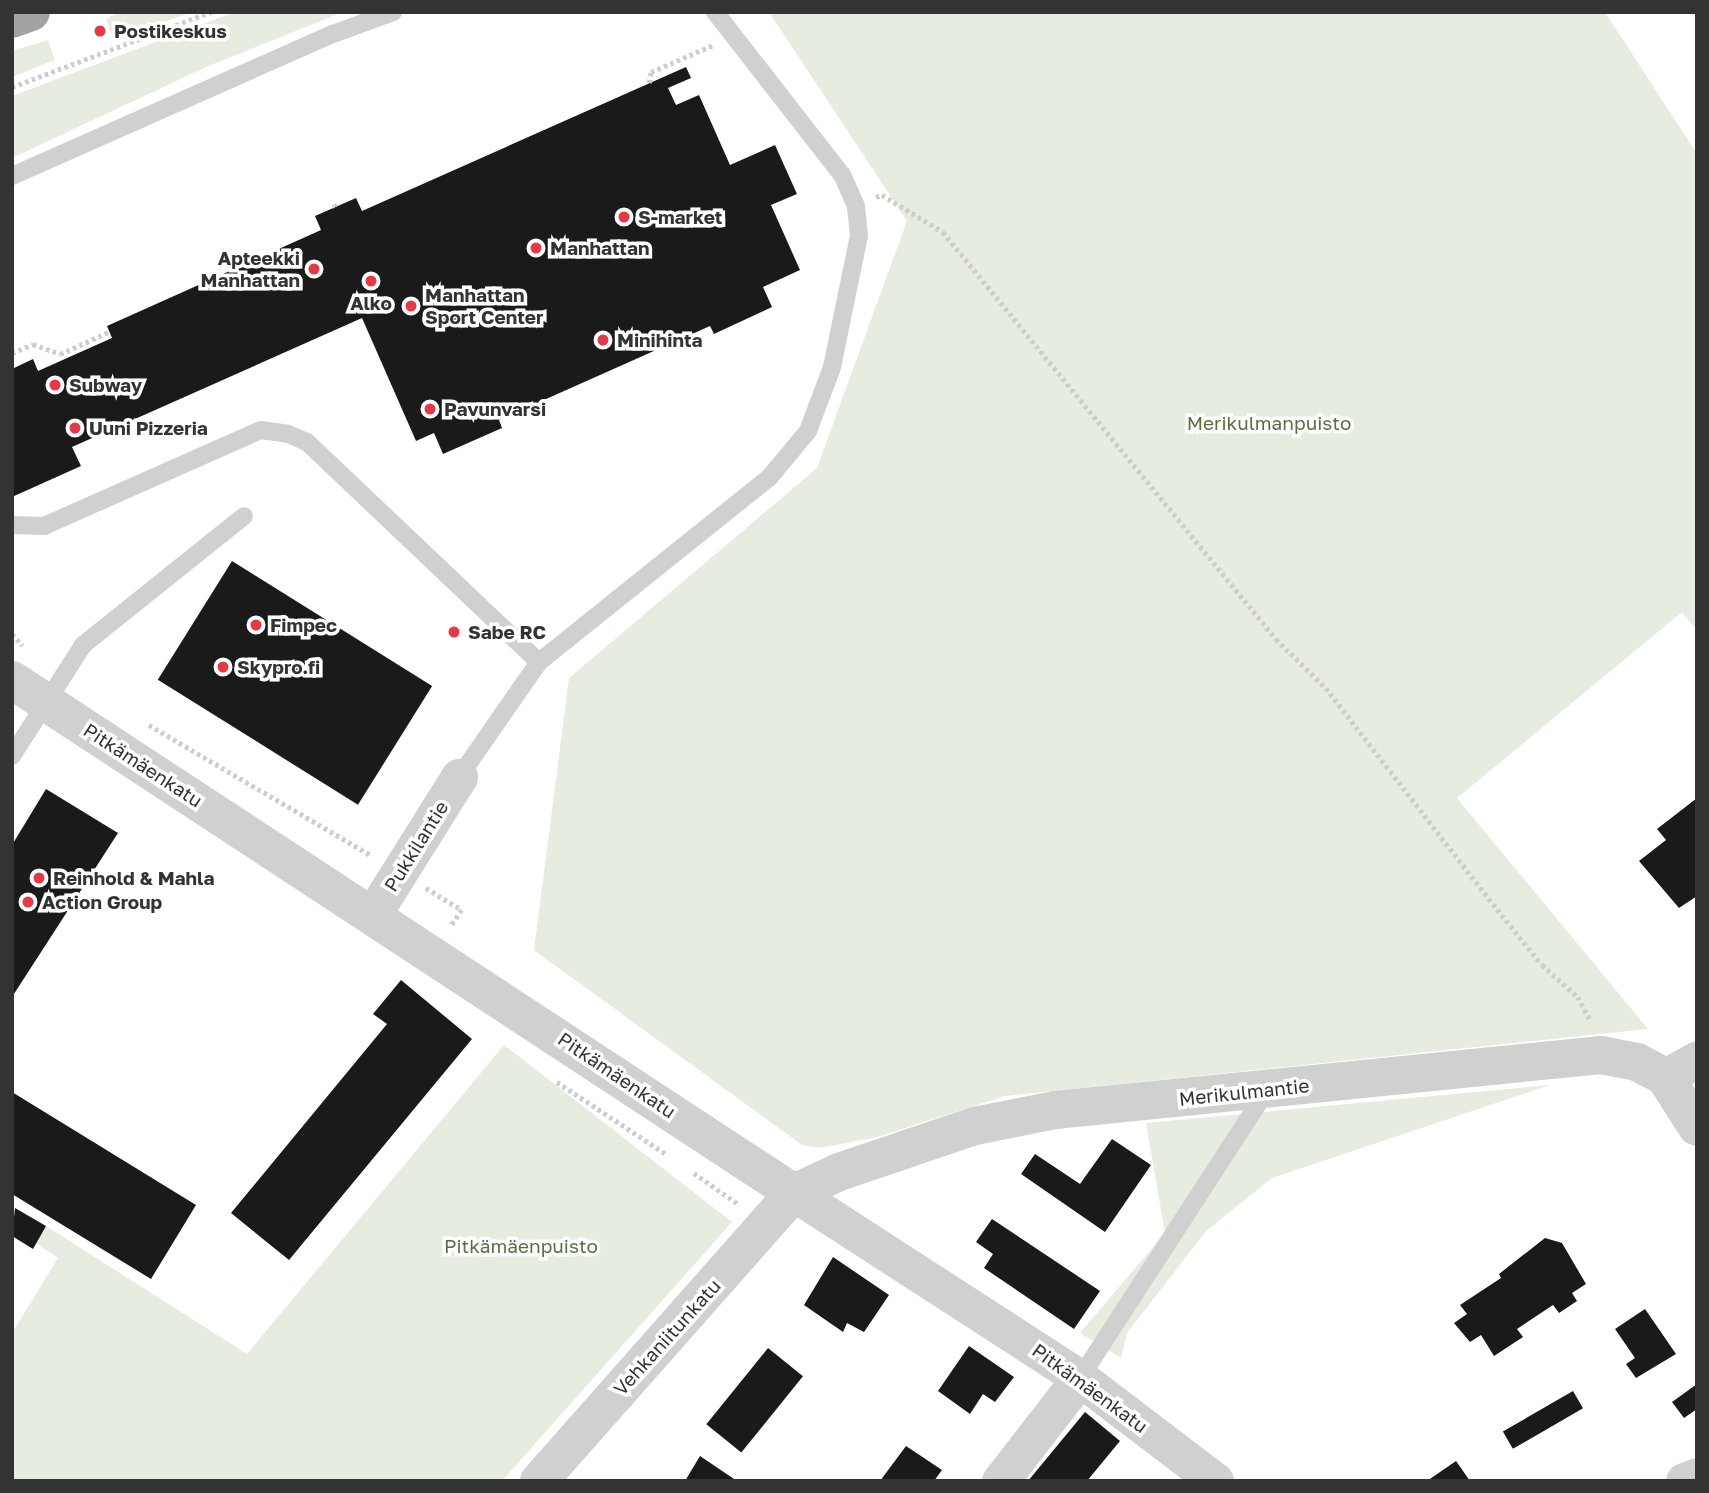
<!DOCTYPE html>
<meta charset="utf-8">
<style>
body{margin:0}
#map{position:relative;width:1709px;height:1493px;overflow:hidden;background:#fff;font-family:"Golos Text",sans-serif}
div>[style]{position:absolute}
.green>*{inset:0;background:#e6ecdf}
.building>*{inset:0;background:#1a1a1a;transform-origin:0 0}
.path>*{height:4.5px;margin-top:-2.25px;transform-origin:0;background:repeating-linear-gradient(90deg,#cdcdcd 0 3.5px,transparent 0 7px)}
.service>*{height:18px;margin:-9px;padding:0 9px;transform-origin:9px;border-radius:9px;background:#d0d0d0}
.minor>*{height:37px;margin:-18.5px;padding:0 18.5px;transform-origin:18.5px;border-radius:18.5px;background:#d0d0d0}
.tertiary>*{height:38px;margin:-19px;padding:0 19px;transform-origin:19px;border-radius:19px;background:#d0d0d0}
.trunk>*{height:38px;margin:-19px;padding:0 19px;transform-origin:19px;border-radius:19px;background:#a2a2a2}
.dots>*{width:19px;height:19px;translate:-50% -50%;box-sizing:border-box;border:4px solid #fff;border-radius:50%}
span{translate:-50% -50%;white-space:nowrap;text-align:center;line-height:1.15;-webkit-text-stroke:7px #fff;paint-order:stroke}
.poi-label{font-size:19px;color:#333;font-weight:700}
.left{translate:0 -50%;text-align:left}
.right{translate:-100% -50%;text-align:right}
.park-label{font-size:19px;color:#56703f}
.street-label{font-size:19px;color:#333}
.frame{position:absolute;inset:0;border:14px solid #333;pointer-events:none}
</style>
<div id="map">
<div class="green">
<i style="clip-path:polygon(119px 12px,193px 12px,113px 39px,106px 19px)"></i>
<i style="clip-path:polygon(235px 12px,343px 12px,206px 67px,12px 158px,12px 96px)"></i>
<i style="clip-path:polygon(769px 12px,1605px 12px,1697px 154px,1697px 630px,1682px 612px,1457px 798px,1648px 1029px,1005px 1096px,877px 1137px,819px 1148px,802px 1145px,534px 950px,569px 678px,817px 468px,907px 221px)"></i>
<i style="clip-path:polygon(48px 40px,55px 60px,12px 77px,12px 51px)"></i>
<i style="clip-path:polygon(504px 1045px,732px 1222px,502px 1481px,12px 1481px,12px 1333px,58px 1258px,36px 1243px,46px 1226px,247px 1354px)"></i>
<i style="clip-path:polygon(1550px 1085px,1272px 1178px,1206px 1231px,1127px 1333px,1121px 1358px,1080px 1333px,1165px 1233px,1146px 1123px)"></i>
</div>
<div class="building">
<i style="clip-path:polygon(686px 67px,691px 78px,668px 88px,676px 105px,699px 95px,730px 165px,775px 145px,797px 194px,771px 205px,800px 270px,763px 287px,772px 307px,714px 334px,710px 326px,499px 420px,502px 428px,443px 454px,434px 433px,416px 441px,362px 318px,72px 447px,81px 466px,12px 497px,12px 369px,33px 359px,38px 371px,112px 338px,107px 326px,321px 230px,315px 216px,356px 198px,362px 211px)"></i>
<i style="left:232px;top:561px;width:236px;height:140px;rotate:32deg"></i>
<i style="clip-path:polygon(46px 789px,118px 833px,12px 997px,12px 845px)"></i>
<i style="clip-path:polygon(1697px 798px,1697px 896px,1679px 908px,1639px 861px,1666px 840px,1657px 829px)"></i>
<i style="clip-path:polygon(401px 980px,472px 1039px,289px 1260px,231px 1213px,387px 1024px,373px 1014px)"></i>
<i style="clip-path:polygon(12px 1092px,196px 1205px,151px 1279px,12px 1194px)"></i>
<i style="clip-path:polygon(1112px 1139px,1151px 1165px,1105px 1232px,1021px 1174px,1035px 1154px,1080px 1184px)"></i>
<i style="clip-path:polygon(15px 1208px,46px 1226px,33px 1249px,12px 1236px)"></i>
<i style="clip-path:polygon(992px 1219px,1100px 1291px,1074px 1329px,984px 1268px,993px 1254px,976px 1242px)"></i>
<i style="clip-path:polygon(1545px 1238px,1562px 1243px,1586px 1284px,1572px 1293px,1577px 1301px,1559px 1313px,1553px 1305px,1517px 1329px,1523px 1337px,1494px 1356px,1481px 1335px,1470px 1342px,1454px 1323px,1467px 1314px,1460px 1305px,1501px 1278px,1499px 1274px)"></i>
<i style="clip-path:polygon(833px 1257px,889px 1295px,864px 1332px,847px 1323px,843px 1332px,804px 1305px)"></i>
<i style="clip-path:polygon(1645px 1309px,1676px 1354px,1636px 1378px,1626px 1364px,1635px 1358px,1615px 1329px)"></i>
<i style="clip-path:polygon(969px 1346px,1014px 1377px,995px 1402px,983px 1394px,970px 1414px,938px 1391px)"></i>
<i style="left:768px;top:1348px;width:45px;height:98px;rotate:39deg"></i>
<i style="clip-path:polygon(1697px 1384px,1697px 1409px,1684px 1418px,1672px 1402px)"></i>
<i style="left:1573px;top:1391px;width:20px;height:81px;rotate:60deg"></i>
<i style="clip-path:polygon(1085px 1412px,1120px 1441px,1087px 1481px,1028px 1481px)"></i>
<i style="clip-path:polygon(906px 1446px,942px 1470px,934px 1481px,880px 1481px)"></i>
<i style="clip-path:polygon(700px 1456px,737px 1481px,685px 1481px)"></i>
<i style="clip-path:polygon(1456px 1461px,1470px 1481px,1427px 1481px)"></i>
</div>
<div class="path">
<i style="left:649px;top:83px;width:11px;rotate:-80deg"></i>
<i style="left:651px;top:72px;width:68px;rotate:-23.5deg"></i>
<i style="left:12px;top:87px;width:213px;rotate:-20.7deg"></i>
<i style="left:876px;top:197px;width:6px;rotate:-18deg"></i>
<i style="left:882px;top:195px;width:71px;rotate:31.2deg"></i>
<i style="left:943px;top:232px;width:526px;rotate:50.71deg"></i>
<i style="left:1276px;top:639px;width:70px;rotate:44.4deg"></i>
<i style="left:1326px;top:688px;width:273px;rotate:52.3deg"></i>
<i style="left:1493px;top:904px;width:78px;rotate:51.2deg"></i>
<i style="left:1542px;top:965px;width:48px;rotate:41.6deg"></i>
<i style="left:1578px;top:997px;width:27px;rotate:62deg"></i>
<i style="left:334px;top:204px;width:4px;rotate:56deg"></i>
<i style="left:12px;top:353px;width:23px;rotate:-23deg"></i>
<i style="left:33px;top:344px;width:29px;rotate:20deg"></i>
<i style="left:60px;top:354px;width:54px;rotate:-24.2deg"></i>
<i style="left:12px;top:634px;width:16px;rotate:47deg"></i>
<i style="left:149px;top:725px;width:257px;rotate:30.4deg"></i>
<i style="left:426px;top:888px;width:42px;rotate:31.4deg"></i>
<i style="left:462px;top:910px;width:19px;rotate:125deg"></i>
<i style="left:557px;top:1082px;width:131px;rotate:33.4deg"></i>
<i style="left:694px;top:1173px;width:54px;rotate:35.2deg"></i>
</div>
<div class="service">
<i style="left:12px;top:176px;width:351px;rotate:-23.9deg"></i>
<i style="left:333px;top:34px;width:64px;rotate:-20.1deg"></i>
<i style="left:12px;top:525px;width:32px;rotate:2deg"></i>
<i style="left:44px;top:526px;width:237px;rotate:-23.9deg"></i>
<i style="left:261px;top:430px;width:27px;rotate:8deg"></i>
<i style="left:288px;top:434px;width:21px;rotate:23deg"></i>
<i style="left:307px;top:442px;width:320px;rotate:43.5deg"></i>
<i style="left:12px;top:756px;width:132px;rotate:-57.4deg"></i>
<i style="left:83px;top:645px;width:206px;rotate:-38.7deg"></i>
<i style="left:459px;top:777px;width:140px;rotate:-55.2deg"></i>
<i style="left:539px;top:662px;width:295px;rotate:-38.7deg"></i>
<i style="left:769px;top:478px;width:61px;rotate:-50.3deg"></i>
<i style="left:808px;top:431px;width:68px;rotate:-69.4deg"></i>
<i style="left:832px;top:367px;width:134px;rotate:-78.4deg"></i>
<i style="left:859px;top:236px;width:30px;rotate:-96deg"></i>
<i style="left:856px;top:206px;width:34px;rotate:-114deg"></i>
<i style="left:842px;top:175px;width:207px;rotate:-127.9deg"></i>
<i style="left:1080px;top:1378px;width:343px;rotate:-57deg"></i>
</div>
<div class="minor">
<i style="left:373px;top:914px;width:162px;rotate:-57.9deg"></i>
<i style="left:1665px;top:1077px;width:37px;rotate:-29deg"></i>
<i style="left:794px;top:1193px;width:341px;rotate:32.9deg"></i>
<i style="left:1080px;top:1378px;width:170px;rotate:37.3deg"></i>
<i style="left:1000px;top:1481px;width:130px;rotate:-52.2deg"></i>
<i style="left:1684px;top:1481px;width:14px;rotate:-21deg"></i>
</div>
<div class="tertiary">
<i style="left:12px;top:680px;width:935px;rotate:33.27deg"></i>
<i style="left:539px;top:1481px;width:385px;rotate:-48.5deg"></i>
<i style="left:794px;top:1193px;width:50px;rotate:-25deg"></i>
<i style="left:839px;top:1172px;width:144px;rotate:-18.7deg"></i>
<i style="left:975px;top:1126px;width:82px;rotate:-11.3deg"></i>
<i style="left:1055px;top:1110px;width:549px;rotate:-5.75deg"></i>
<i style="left:1601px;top:1055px;width:37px;rotate:11deg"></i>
<i style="left:1637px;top:1062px;width:32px;rotate:28deg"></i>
<i style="left:1665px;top:1077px;width:59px;rotate:57.4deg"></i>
</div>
<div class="trunk">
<i style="left:12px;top:19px;width:20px;rotate:-20deg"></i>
</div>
<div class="dots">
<i style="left:100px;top:31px;background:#e63946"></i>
<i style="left:624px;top:217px;background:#e63946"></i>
<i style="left:536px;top:248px;background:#e63946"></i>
<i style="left:314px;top:269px;background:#e63946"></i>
<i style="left:371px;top:281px;background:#e63946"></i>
<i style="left:411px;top:306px;background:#e63946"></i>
<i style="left:603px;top:340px;background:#e63946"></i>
<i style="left:55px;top:385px;background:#e63946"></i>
<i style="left:430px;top:409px;background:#e63946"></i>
<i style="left:75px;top:428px;background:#e63946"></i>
<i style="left:256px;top:625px;background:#e63946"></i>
<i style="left:454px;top:632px;background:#e63946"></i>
<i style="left:223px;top:667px;background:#e63946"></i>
<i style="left:39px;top:878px;background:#e63946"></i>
<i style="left:28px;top:902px;background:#e63946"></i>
</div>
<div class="poi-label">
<span class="left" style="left:114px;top:31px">Postikeskus</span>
<span class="left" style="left:638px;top:217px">S-market</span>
<span class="left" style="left:550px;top:248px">Manhattan</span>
<span class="right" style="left:300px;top:269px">Apteekki<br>Manhattan</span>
<span class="left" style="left:425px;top:306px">Manhattan<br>Sport Center</span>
<span style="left:371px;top:303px">Alko</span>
<span class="left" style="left:617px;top:340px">Minihinta</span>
<span class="left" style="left:69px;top:385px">Subway</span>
<span class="left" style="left:444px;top:409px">Pavunvarsi</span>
<span class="left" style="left:89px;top:428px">Uuni Pizzeria</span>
<span class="left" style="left:270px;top:625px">Fimpec</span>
<span class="left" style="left:468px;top:632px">Sabe RC</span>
<span class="left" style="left:237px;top:667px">Skypro.fi</span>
<span class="left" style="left:53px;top:878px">Reinhold &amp; Mahla</span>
<span class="left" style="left:42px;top:902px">Action Group</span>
</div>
<div class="park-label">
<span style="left:1269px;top:423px">Merikulmanpuisto</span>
<span style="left:521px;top:1246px">Pitkämäenpuisto</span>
</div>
<div class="street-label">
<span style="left:143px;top:765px;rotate:33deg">Pitkämäenkatu</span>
<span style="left:416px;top:846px;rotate:-58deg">Pukkilantie</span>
<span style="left:617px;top:1075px;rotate:34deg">Pitkämäenkatu</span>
<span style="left:1244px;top:1092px;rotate:-6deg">Merikulmantie</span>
<span style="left:667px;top:1337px;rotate:-48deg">Vehkaniitunkatu</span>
<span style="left:1090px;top:1388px;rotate:36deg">Pitkämäenkatu</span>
</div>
<div class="frame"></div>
</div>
